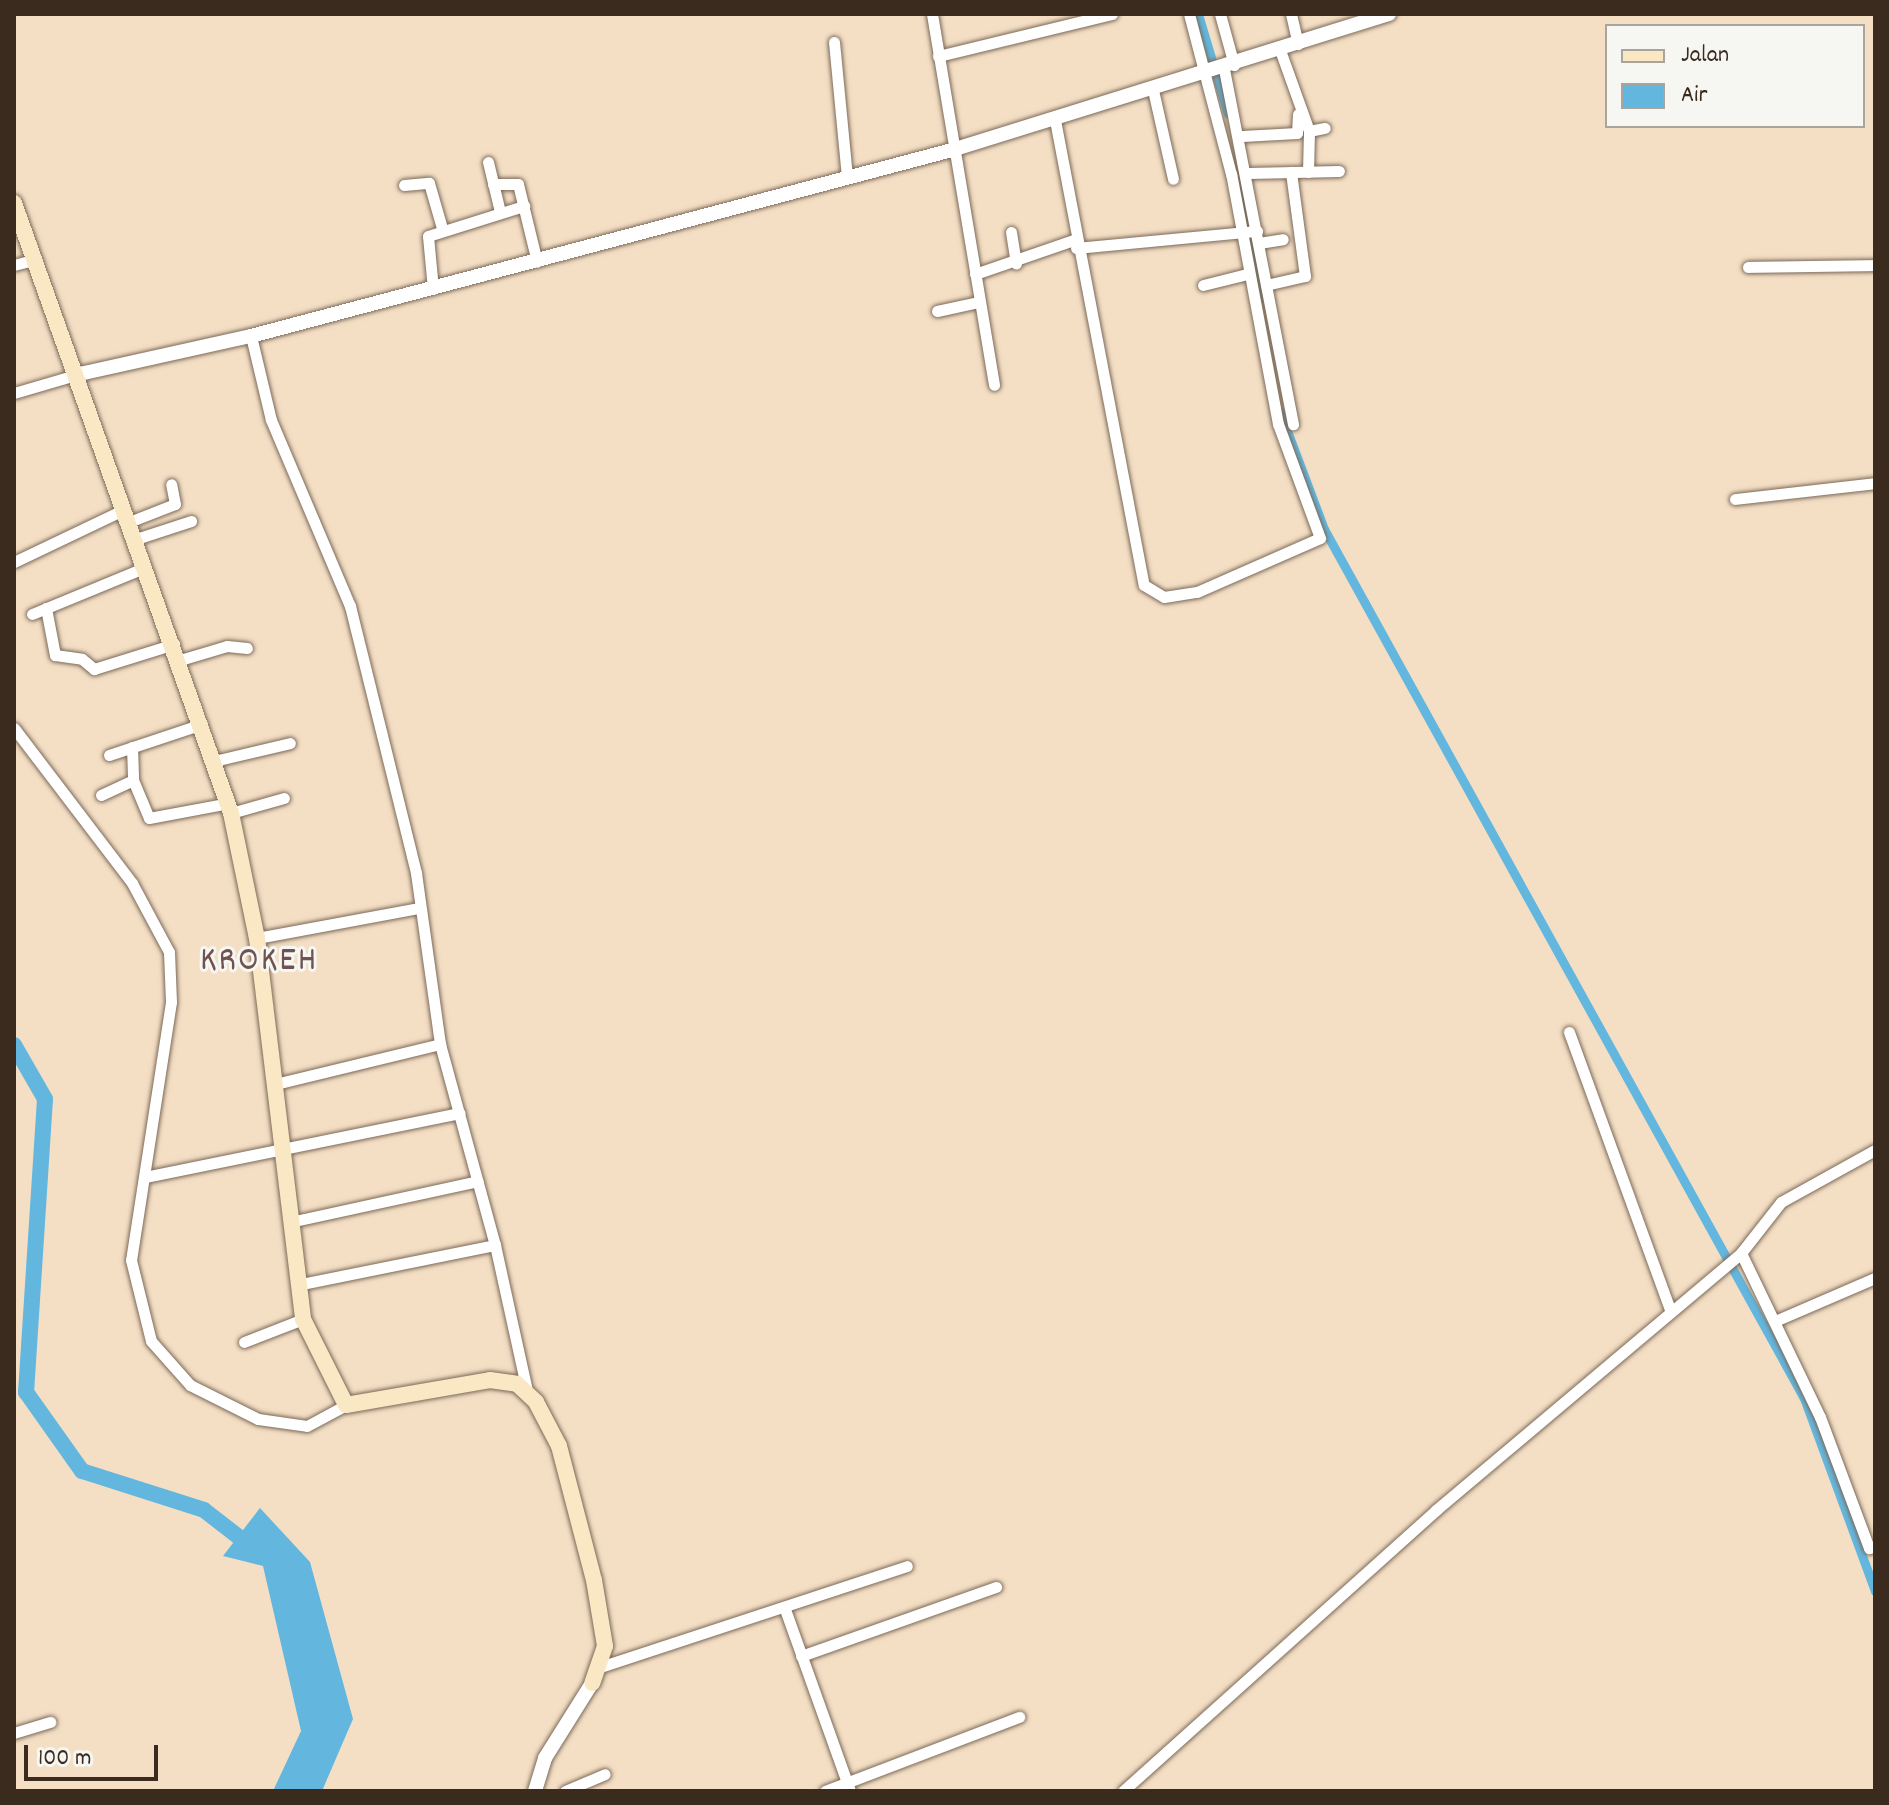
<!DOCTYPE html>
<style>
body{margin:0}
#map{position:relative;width:1889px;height:1805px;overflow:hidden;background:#f4dfc5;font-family:Dekko,sans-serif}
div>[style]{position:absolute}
.water>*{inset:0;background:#63b7df}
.canal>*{height:9px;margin:-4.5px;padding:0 4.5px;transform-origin:4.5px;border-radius:4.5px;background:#63b7df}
.river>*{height:16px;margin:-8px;padding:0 8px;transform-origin:8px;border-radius:8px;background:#63b7df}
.roads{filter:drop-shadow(0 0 2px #7c6958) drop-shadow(0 0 2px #7c6958)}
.minor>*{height:11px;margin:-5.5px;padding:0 5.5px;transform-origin:5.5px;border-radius:5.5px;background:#fff}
.tertiary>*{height:14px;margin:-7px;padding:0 7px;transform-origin:7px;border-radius:7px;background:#fff}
.secondary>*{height:16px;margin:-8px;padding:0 8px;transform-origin:8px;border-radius:8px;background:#fae7c3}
span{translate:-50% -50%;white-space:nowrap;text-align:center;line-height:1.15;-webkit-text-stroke:6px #f6f6f2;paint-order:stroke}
.quarter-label{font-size:36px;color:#705350;letter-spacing:2px}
.frame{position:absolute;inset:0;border:16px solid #3b2a1e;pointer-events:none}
.legend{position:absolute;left:1605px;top:24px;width:260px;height:104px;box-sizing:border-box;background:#f6f6f2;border:2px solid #aba49d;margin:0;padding:10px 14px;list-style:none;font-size:24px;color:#3b2a1e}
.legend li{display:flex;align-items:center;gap:16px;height:40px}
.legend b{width:40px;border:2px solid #aba49d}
.scale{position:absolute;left:24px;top:1745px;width:134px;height:36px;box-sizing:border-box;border:4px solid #3b2a1e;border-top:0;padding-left:10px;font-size:24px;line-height:28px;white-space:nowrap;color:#3b2a1e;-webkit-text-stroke:6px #f6f6f2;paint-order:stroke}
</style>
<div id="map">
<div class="water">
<i style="clip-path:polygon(260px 1508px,310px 1562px,353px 1719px,322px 1791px,273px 1791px,301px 1731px,263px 1566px,223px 1556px)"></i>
</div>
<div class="canal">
<i style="left:1198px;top:14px;width:104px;rotate:73.3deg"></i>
<i style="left:1242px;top:191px;width:109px;rotate:80.5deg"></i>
<i style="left:1280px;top:412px;width:125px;rotate:69.4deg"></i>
<i style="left:1324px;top:529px;width:993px;rotate:61.09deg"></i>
<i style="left:1804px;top:1398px;width:206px;rotate:69.8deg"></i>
</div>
<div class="river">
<i style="left:14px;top:1045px;width:62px;rotate:60.1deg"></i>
<i style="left:45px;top:1099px;width:294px;rotate:93.7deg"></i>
<i style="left:26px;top:1392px;width:97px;rotate:54.7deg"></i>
<i style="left:82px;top:1471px;width:128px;rotate:17.7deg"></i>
<i style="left:204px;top:1510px;width:62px;rotate:37.8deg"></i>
</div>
<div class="roads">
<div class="minor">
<i style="left:932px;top:14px;width:376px;rotate:80.5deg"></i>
<i style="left:1220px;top:14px;width:53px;rotate:74.6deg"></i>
<i style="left:1291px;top:14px;width:31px;rotate:77deg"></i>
<i style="left:834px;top:42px;width:136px;rotate:84.5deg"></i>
<i style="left:1280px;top:50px;width:86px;rotate:70.3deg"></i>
<i style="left:1309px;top:131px;width:41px;rotate:91.4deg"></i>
<i style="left:938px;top:56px;width:179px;rotate:-13.6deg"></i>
<i style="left:1224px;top:69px;width:362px;rotate:79deg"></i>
<i style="left:1153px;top:90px;width:91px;rotate:77.3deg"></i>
<i style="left:1055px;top:120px;width:473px;rotate:79.2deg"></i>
<i style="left:1144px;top:585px;width:23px;rotate:31deg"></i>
<i style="left:1164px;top:597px;width:33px;rotate:-9deg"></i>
<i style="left:1197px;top:592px;width:134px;rotate:-23.7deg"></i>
<i style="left:1320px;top:538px;width:121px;rotate:-110.2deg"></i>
<i style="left:1278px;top:424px;width:254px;rotate:-100.6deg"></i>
<i style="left:1231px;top:174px;width:165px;rotate:-104.7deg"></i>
<i style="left:1309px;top:131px;width:16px;rotate:-11deg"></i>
<i style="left:1242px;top:136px;width:55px;rotate:-3.1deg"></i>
<i style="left:1297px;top:133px;width:19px;rotate:-87deg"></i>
<i style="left:488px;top:162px;width:51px;rotate:76.5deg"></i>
<i style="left:1248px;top:173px;width:91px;rotate:-1.3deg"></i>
<i style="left:493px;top:184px;width:25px"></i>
<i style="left:518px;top:184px;width:80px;rotate:76.3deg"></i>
<i style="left:404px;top:185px;width:25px;rotate:-5deg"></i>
<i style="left:429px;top:183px;width:47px;rotate:73.9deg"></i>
<i style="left:1011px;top:232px;width:32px;rotate:81deg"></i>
<i style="left:1259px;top:243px;width:24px;rotate:-9deg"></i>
<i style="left:1076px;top:248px;width:182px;rotate:-5.4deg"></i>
<i style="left:14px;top:265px;width:20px;rotate:-15deg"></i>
<i style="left:1748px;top:267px;width:127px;rotate:-0.9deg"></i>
<i style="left:975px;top:274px;width:105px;rotate:-19deg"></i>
<i style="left:1203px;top:285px;width:45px;rotate:-14deg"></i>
<i style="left:1266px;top:285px;width:40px;rotate:-13deg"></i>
<i style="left:1305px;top:276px;width:105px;rotate:-97.7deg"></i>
<i style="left:433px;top:289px;width:53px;rotate:-95.4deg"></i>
<i style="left:428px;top:236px;width:101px;rotate:-17.4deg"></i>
<i style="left:937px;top:311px;width:43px;rotate:-12.1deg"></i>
<i style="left:251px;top:336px;width:86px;rotate:76.6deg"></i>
<i style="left:271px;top:420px;width:202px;rotate:67deg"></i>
<i style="left:350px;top:606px;width:275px;rotate:76.1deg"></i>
<i style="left:416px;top:873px;width:173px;rotate:82deg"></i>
<i style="left:440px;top:1044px;width:208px;rotate:74.7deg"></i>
<i style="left:495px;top:1245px;width:202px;rotate:168.6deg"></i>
<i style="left:14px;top:393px;width:64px;rotate:-16.4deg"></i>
<i style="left:1735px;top:499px;width:141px;rotate:-6.5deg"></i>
<i style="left:129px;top:522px;width:49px;rotate:-21.4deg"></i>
<i style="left:175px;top:504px;width:20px;rotate:-101deg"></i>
<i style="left:136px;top:539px;width:58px;rotate:-18.1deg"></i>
<i style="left:14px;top:562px;width:123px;rotate:-25.5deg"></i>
<i style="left:46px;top:608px;width:48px;rotate:79.2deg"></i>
<i style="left:55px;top:655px;width:27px;rotate:8deg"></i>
<i style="left:82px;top:659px;width:16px;rotate:40deg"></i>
<i style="left:94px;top:669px;width:84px;rotate:-17.4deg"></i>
<i style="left:32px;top:614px;width:123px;rotate:-22.4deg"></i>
<i style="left:180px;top:660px;width:49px;rotate:-16.6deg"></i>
<i style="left:227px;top:646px;width:20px;rotate:6deg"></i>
<i style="left:14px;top:728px;width:195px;rotate:52.7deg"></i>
<i style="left:132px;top:883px;width:78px;rotate:61.8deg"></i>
<i style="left:169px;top:952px;width:50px;rotate:87.7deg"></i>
<i style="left:171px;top:1002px;width:261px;rotate:98.8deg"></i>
<i style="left:131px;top:1260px;width:83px;rotate:76.1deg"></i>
<i style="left:151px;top:1341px;width:59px;rotate:48.4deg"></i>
<i style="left:190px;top:1385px;width:76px;rotate:26.6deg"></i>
<i style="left:258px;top:1419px;width:49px;rotate:8.1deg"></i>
<i style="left:307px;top:1426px;width:44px;rotate:-28.3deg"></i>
<i style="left:132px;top:747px;width:33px;rotate:88deg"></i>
<i style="left:133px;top:780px;width:41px;rotate:67.2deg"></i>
<i style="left:149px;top:818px;width:81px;rotate:-10.6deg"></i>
<i style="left:109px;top:755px;width:98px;rotate:-18.4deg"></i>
<i style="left:214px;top:761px;width:78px;rotate:-13.3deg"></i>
<i style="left:101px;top:795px;width:35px;rotate:-25deg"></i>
<i style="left:231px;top:813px;width:55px;rotate:-15.8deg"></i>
<i style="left:257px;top:938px;width:165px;rotate:-10.5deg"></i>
<i style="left:1569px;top:1032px;width:296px;rotate:70deg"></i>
<i style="left:275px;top:1084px;width:170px;rotate:-13.6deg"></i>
<i style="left:145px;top:1177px;width:321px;rotate:-11.5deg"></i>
<i style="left:290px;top:1222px;width:192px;rotate:-12.3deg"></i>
<i style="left:495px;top:1245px;width:149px;rotate:77.6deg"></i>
<i style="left:1741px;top:1253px;width:182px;rotate:64.3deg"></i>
<i style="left:1820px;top:1417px;width:140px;rotate:69.5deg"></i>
<i style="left:1869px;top:1548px;width:6px;rotate:-18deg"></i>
<i style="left:1775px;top:1321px;width:109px;rotate:-23.3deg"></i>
<i style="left:244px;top:1342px;width:63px;rotate:-21.3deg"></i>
<i style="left:786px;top:1612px;width:190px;rotate:70.3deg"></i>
<i style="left:801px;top:1656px;width:207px;rotate:-19.5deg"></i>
<i style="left:600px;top:1667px;width:323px;rotate:-18.2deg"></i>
<i style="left:14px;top:1733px;width:38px;rotate:-17deg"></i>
<i style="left:565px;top:1791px;width:43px;rotate:-23deg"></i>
<i style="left:825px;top:1791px;width:208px;rotate:-20.9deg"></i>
<i style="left:1123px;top:1791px;width:421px;rotate:-41.9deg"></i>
<i style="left:1436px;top:1510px;width:399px;rotate:-40.1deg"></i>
<i style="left:1741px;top:1253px;width:65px;rotate:-51.9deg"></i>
<i style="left:1781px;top:1202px;width:107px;rotate:-29deg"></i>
</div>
<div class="tertiary">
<i style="left:75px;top:375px;width:180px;rotate:-12.5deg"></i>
<i style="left:251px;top:336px;width:725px;rotate:-14.86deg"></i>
<i style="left:952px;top:150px;width:458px;rotate:-17.3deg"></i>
<i style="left:535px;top:1791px;width:34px;rotate:-73deg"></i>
<i style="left:545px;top:1758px;width:89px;rotate:-57.9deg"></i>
</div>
<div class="secondary">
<i style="left:14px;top:203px;width:647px;rotate:70.42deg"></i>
<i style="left:231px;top:813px;width:128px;rotate:78.3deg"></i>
<i style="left:257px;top:938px;width:384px;rotate:83.1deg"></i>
<i style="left:303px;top:1319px;width:96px;rotate:63.4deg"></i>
<i style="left:346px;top:1405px;width:146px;rotate:-9.8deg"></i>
<i style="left:490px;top:1380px;width:27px;rotate:8deg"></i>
<i style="left:517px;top:1384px;width:26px;rotate:43deg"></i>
<i style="left:536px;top:1402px;width:50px;rotate:62.4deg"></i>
<i style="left:559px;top:1446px;width:138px;rotate:75.4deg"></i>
<i style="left:594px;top:1580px;width:67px;rotate:80.5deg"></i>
<i style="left:605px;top:1646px;width:39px;rotate:109deg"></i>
</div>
</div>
<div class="quarter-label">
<span style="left:259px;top:963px">KROKEH</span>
</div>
<div class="frame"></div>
<ul class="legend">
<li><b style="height:10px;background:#fae7c3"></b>Jalan</li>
<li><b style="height:22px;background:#63b7df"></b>Air</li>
</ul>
<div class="scale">100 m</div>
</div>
